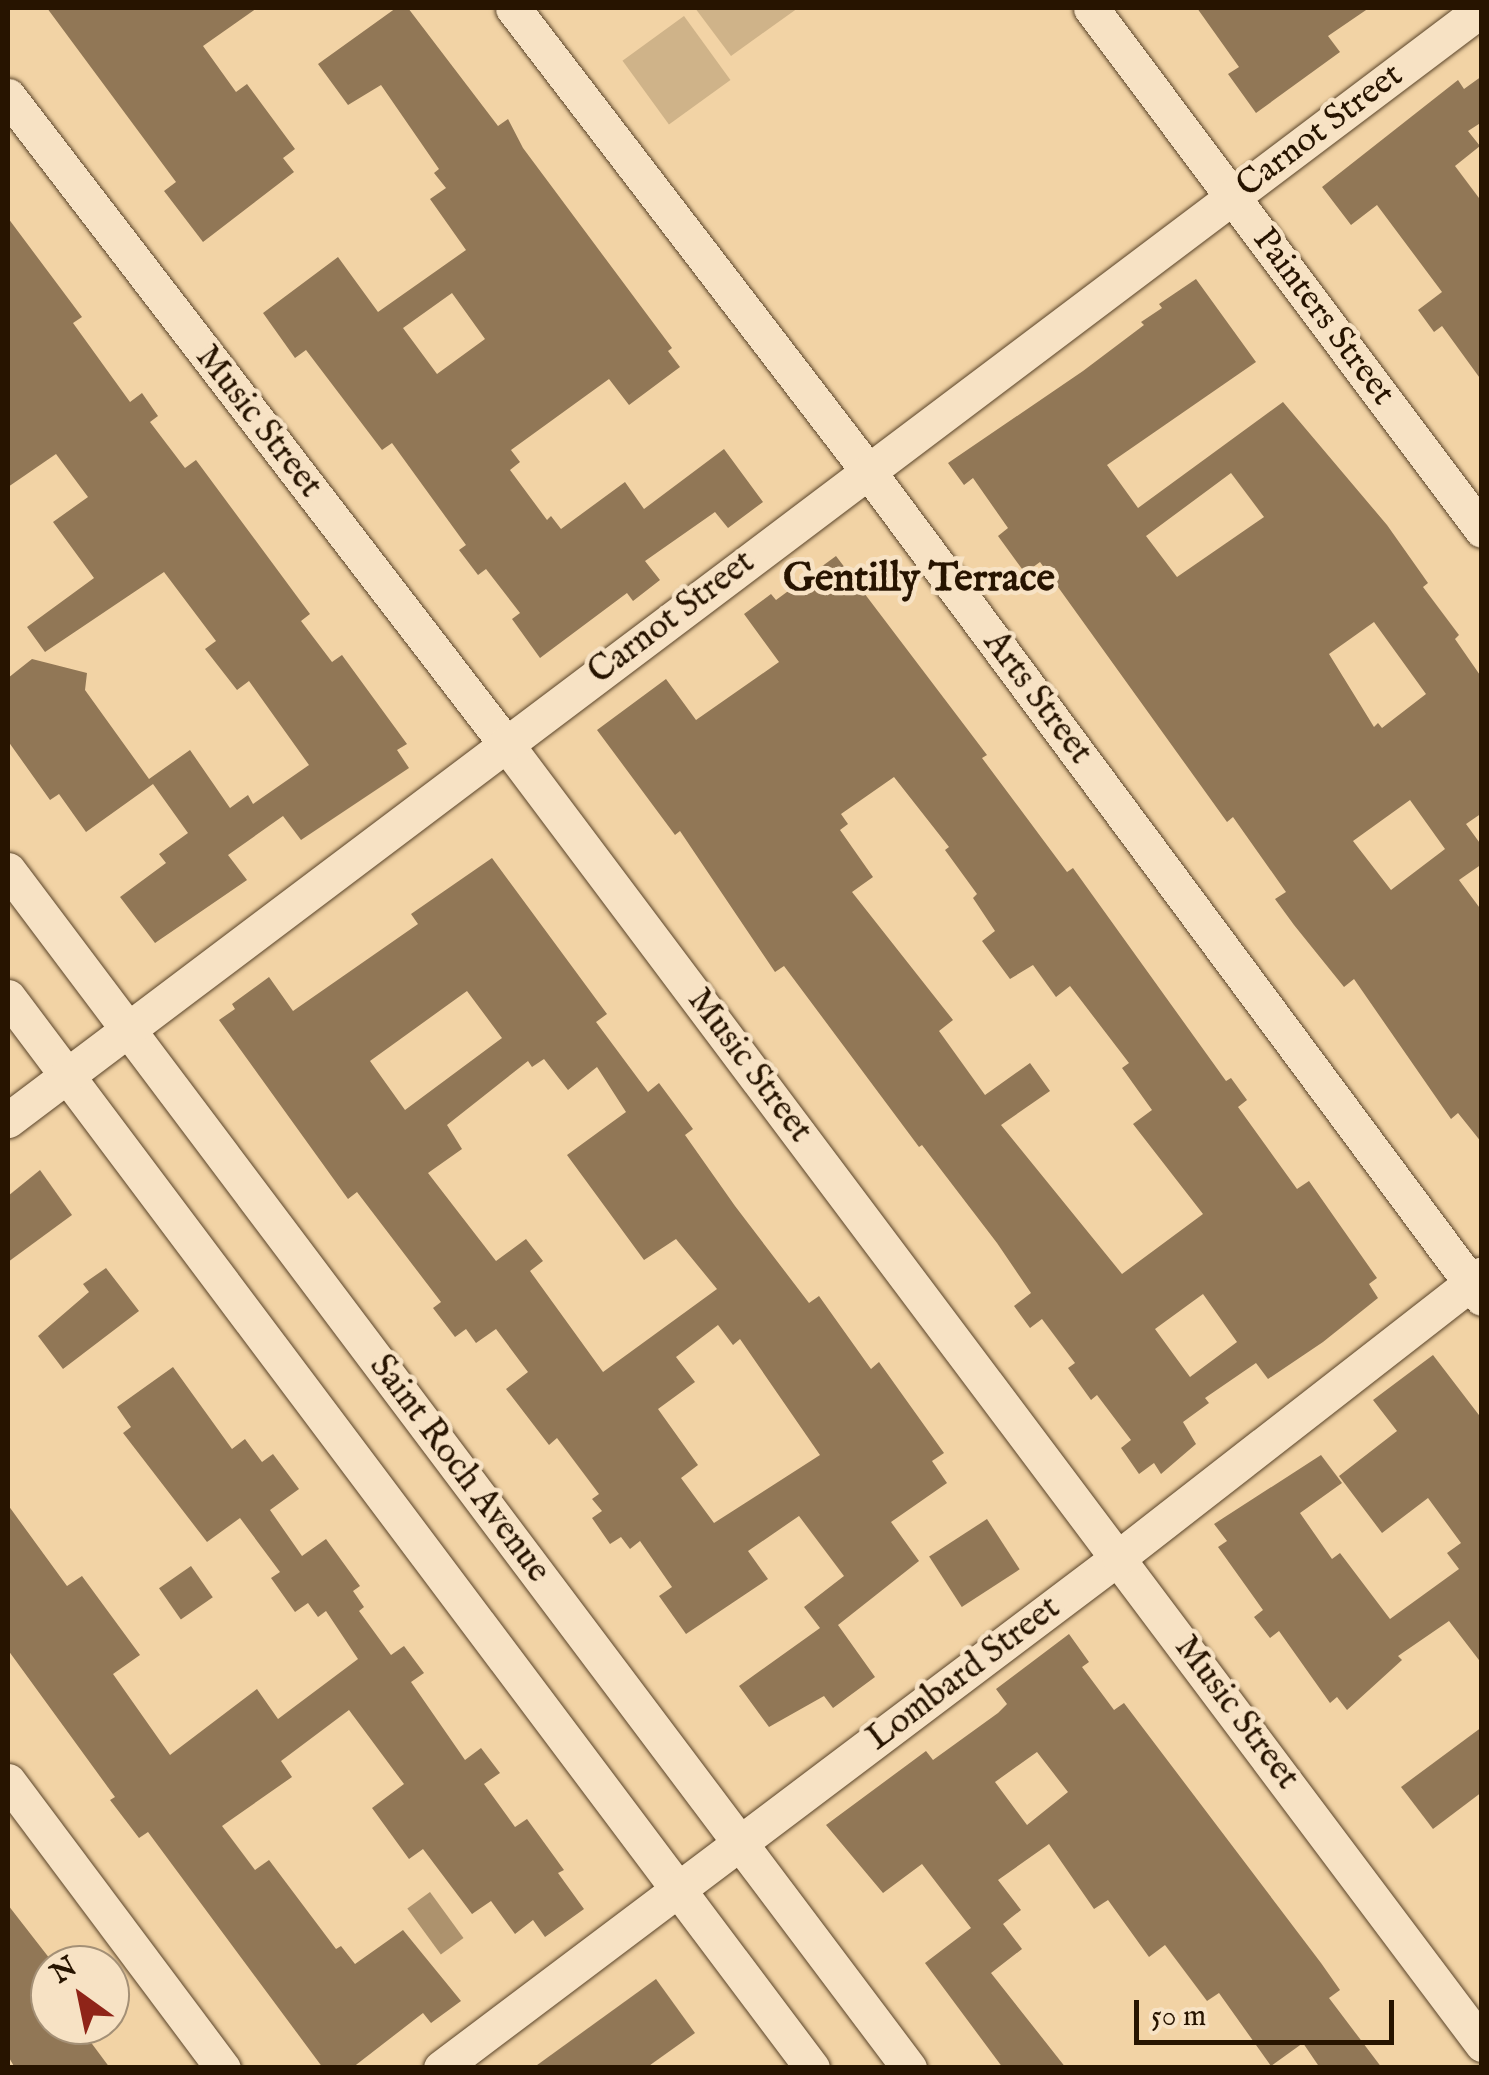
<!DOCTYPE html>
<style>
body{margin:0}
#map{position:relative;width:1489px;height:2075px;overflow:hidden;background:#f2d3a5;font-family:"IM FELL English",serif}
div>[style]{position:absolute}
.green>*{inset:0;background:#cfb389;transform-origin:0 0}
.water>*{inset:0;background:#ad926d;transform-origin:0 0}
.building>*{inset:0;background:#917756;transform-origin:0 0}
.roads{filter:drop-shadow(0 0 2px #5a4429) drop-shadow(0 0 2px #5a4429)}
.minor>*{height:35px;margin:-17.5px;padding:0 17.5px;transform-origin:17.5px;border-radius:17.5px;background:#f7e2c4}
span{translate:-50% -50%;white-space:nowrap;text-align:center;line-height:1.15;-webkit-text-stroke:9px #f7e2c4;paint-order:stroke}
.street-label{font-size:35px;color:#271400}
.quarter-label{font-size:40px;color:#271400;font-weight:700}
.frame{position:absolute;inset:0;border:10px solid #271400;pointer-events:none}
.north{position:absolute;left:30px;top:1945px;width:100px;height:100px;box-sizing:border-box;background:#f7e2c4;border:2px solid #a49076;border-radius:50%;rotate:327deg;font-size:28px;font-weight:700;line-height:40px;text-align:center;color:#271400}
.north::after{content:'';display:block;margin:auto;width:35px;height:45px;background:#8f2418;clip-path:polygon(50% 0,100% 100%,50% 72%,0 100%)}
.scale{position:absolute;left:1134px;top:2000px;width:260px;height:45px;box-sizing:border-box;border:5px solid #271400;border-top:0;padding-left:12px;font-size:30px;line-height:35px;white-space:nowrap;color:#271400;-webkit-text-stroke:8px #f7e2c4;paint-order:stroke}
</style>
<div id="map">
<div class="green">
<i style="clip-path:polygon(695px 8px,798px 8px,731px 56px)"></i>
<i style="left:684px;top:16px;width:79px;height:76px;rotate:54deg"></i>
</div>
<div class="water">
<i style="left:430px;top:1892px;width:57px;height:28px;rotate:54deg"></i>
</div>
<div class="building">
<i style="clip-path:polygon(47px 8px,257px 8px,203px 46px,236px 92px,247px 84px,295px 149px,283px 158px,294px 172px,203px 242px,164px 191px,176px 182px)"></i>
<i style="clip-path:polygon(evenodd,396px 8px,408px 8px,498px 126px,508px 119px,523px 148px,672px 348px,668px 351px,680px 367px,629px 405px,609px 379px,511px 450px,520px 462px,510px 470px,547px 520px,551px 516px,561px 529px,625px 482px,644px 509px,724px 449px,763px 502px,728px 528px,715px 512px,645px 561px,660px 580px,633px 601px,627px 593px,540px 658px,512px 619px,520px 613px,486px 569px,478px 575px,459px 550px,466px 545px,392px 443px,382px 450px,306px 350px,295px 358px,263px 313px,338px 257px,378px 312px,466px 250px,430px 199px,446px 188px,434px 173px,439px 169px,381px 85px,348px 105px,318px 64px,396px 8px,452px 293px,485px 339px,437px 374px,403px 328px,452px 293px)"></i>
<i style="clip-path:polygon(1197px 8px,1369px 8px,1328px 36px,1340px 52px,1256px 113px,1228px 74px,1239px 67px)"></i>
<i style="clip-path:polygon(1482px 76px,1482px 122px,1468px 131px,1480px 146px,1455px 166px,1482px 202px,1482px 381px,1442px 326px,1434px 332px,1418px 310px,1442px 292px,1377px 205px,1351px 225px,1322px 187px,1458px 80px,1464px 89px)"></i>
<i style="clip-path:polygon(8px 218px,82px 317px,73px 323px,130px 402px,142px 393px,158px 416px,150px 422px,185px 468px,196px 460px,310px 614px,301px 621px,332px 662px,342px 655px,407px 744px,397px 750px,409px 768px,301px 840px,283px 816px,228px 855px,247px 880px,155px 943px,120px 897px,166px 863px,159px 854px,188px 833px,153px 784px,86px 832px,59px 794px,50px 800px,8px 741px,8px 678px,32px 659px,87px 673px,85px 690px,149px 779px,190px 750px,230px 808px,248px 795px,253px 804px,309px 765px,249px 681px,237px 690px,205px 649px,216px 641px,164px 572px,45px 652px,27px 627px,94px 578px,53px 522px,88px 497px,56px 454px,8px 487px)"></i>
<i style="clip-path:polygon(evenodd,1196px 279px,1256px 362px,1107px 465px,1138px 508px,1283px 402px,1387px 525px,1428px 583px,1423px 587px,1459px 635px,1455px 639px,1482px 678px,1482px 813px,1466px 824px,1482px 846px,1482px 864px,1459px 880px,1482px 911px,1482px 1143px,1458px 1113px,1451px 1119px,1354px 979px,1344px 987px,1294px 925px,1275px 899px,1286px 892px,1233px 817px,1227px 822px,1040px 562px,1025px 573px,998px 536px,1008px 528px,973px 478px,964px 485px,948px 463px,1083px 371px,1144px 325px,1141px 322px,1162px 308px,1159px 304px,1196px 279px,1231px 473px,1264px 517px,1177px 577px,1146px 536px,1231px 473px,1196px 279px,1374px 622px,1426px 694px,1382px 728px,1378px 723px,1374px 727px,1329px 654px,1374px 622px,1196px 279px,1410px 800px,1445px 849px,1391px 890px,1353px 841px,1410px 800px)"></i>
<i style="clip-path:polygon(evenodd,836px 556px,987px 755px,982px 758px,1067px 872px,1073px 868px,1226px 1081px,1231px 1078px,1247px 1100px,1238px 1107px,1297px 1189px,1309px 1181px,1377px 1278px,1369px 1284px,1378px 1298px,1323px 1342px,1268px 1379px,1256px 1363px,1205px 1398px,1209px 1403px,1183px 1422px,1196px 1444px,1161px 1474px,1154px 1463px,1139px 1474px,1121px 1448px,1131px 1440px,1097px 1395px,1091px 1400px,1068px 1368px,1075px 1363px,1042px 1319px,1030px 1328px,1014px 1306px,1031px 1293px,997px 1243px,922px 1145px,919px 1147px,784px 966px,775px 972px,680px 831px,675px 835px,597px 730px,666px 679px,696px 720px,779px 662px,744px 614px,771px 594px,776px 600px,836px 556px,894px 777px,949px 847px,945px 850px,977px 894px,973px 898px,995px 931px,982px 941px,1010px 979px,1033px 965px,1056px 997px,1070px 986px,1129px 1063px,1122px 1068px,1152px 1110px,1133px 1124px,1203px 1214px,1122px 1274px,1001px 1125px,1050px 1091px,1030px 1063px,985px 1095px,939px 1031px,953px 1020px,852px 892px,873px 877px,840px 830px,848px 824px,841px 814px,894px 777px,836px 556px,1203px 1294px,1237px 1342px,1190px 1377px,1155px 1329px,1203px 1294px)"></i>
<i style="clip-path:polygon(evenodd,492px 858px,607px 1014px,596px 1022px,648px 1092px,659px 1083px,693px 1129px,685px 1135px,735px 1206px,809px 1303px,819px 1296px,871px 1369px,879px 1362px,944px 1453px,932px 1461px,947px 1483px,891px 1522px,919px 1561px,838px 1625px,875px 1677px,833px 1708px,824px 1696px,769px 1727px,739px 1686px,820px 1628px,804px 1607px,844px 1576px,799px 1516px,748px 1551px,768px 1579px,686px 1634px,659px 1596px,672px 1587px,640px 1541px,630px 1549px,621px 1537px,610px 1544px,592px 1518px,602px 1511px,592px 1499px,599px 1494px,557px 1438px,549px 1445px,506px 1389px,528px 1372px,496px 1329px,476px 1343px,466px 1329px,455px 1337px,433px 1308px,441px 1302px,357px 1192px,348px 1199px,219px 1020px,235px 1009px,232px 1004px,269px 977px,293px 1011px,418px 924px,411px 914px,492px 858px,467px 991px,502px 1038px,405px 1110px,370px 1061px,467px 991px,492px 858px,544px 1059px,568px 1090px,597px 1067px,626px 1112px,567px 1155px,644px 1260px,676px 1239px,717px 1289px,603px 1372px,530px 1271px,543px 1261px,526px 1239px,496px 1261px,428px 1173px,462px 1149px,447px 1125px,528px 1061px,532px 1067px,544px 1059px,492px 858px,718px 1325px,733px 1345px,740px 1339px,820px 1455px,714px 1523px,681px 1478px,698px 1465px,658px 1409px,695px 1382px,676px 1357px,718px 1325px)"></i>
<i style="clip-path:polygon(40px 1170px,72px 1215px,8px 1262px,8px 1196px)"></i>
<i style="clip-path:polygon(106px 1268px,139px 1311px,63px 1369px,38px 1336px,89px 1292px,83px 1284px)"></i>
<i style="clip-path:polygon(1433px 1355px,1482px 1419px,1482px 1664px,1449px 1621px,1398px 1656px,1402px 1660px,1347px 1710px,1337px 1697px,1330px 1703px,1279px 1631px,1270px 1638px,1254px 1617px,1263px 1610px,1218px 1547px,1227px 1541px,1214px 1524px,1321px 1455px,1342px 1483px,1300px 1513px,1332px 1559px,1340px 1553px,1390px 1619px,1459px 1569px,1447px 1553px,1461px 1543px,1428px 1498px,1382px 1533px,1339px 1476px,1397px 1431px,1373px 1400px)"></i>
<i style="clip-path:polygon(173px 1367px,232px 1449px,245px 1439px,262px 1462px,273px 1454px,299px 1489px,270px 1510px,302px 1556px,326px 1539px,360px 1586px,353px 1591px,364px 1607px,359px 1611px,391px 1655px,404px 1646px,424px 1673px,411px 1682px,465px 1760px,481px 1748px,500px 1773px,484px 1784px,515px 1827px,527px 1819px,564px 1870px,558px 1873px,584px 1909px,545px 1937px,533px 1920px,515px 1934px,491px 1901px,472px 1914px,423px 1849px,409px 1859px,372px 1808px,404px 1784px,349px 1710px,281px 1761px,292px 1777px,222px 1826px,255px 1870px,269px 1860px,336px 1949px,341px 1946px,355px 1964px,403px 1930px,461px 2001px,431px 2023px,423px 2013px,352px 2068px,323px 2068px,148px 1832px,139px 1838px,110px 1800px,115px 1797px,8px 1650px,8px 1505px,67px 1586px,82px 1576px,140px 1655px,113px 1674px,170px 1755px,257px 1689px,278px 1719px,358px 1659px,326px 1611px,318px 1617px,308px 1603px,295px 1612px,271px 1578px,280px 1572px,240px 1518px,207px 1542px,123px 1433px,131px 1427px,117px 1407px)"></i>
<i style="left:987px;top:1519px;width:60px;height:69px;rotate:57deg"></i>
<i style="left:191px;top:1566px;width:38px;height:39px;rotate:55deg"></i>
<i style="clip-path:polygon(evenodd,1069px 1634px,1089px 1662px,1082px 1667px,1114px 1710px,1124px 1703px,1321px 1963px,1340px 1990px,1329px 1998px,1382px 2068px,1320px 2068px,1303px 2043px,1271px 2066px,1219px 1993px,1207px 2001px,1165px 1945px,1149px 1957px,1108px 1900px,1094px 1909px,1049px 1844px,998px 1880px,1021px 1910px,1003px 1924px,1022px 1949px,991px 1973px,1066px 2068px,1003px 2068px,925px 1963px,971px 1928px,922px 1864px,883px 1893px,826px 1825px,926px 1751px,933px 1760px,998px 1713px,1007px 1704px,996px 1689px,1069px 1634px,1037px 1752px,1068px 1792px,1027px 1825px,995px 1782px,1037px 1752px)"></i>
<i style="clip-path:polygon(1482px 1727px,1482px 1792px,1433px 1829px,1401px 1787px)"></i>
<i style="clip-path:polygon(8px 1905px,50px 1959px,50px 2025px,78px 2025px,110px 2068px,15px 2068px,8px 2056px)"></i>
<i style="clip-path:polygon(656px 1979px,695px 2033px,646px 2068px,533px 2068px)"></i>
</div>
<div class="roads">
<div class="minor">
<i style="left:513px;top:8px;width:583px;rotate:52.52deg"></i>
<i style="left:868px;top:471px;width:1030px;rotate:53.41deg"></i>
<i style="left:1091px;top:8px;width:652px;rotate:53.17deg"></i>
<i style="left:8px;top:96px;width:817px;rotate:52.46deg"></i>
<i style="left:506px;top:744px;width:1626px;rotate:53.1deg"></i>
<i style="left:8px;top:870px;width:1499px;rotate:53.05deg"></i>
<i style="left:8px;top:997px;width:1339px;rotate:53.1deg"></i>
<i style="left:8px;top:1120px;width:1846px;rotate:-37.01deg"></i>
<i style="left:8px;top:1781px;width:359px;rotate:53.2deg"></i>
<i style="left:441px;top:2068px;width:849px;rotate:-37deg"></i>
<i style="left:1119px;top:1557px;width:460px;rotate:-37.9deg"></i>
</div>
</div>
<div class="street-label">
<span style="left:1320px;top:131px;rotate:-37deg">Carnot Street</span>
<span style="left:1323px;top:317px;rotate:53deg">Painters Street</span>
<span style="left:258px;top:422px;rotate:52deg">Music Street</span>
<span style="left:672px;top:618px;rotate:-37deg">Carnot Street</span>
<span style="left:1037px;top:698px;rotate:53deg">Arts Street</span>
<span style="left:749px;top:1066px;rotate:53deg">Music Street</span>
<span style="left:459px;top:1469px;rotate:53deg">Saint Roch Avenue</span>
<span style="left:964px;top:1674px;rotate:-37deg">Lombard Street</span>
<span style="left:1236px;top:1713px;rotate:53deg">Music Street</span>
</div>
<div class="quarter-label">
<span style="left:919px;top:580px">Gentilly Terrace</span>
</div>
<div class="frame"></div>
<div class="north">N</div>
<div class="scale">50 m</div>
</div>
